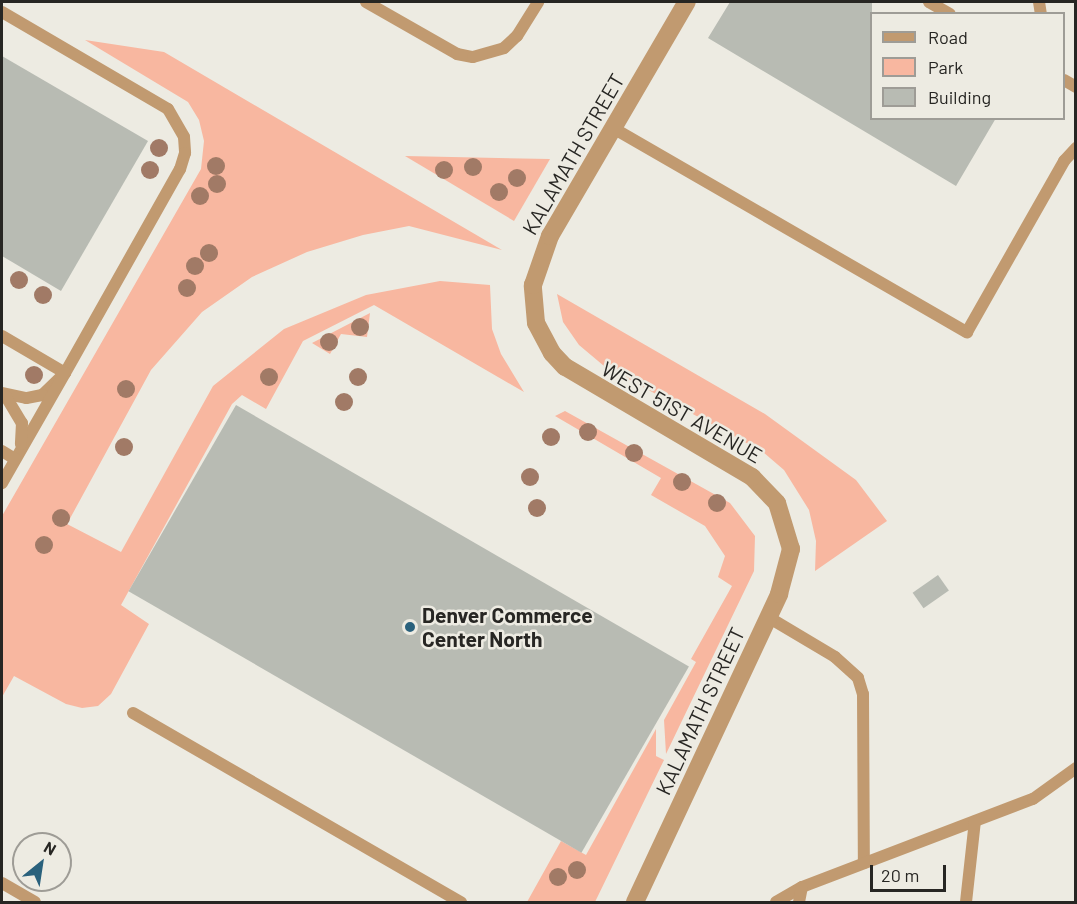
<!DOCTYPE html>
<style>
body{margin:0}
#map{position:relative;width:1077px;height:904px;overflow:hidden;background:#edebe2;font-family:Barlow,sans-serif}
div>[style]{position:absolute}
.green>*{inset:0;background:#f8b7a0}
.building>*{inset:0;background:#b8bbb3;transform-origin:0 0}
.lane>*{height:12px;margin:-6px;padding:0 6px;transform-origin:6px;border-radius:6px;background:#c19a70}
.street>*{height:18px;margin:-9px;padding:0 9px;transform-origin:9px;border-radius:9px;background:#c19a70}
.trees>*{width:18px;height:18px;margin:-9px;border-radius:50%;background:#a17a66}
.dots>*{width:16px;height:16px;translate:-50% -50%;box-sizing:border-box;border:3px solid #edebe2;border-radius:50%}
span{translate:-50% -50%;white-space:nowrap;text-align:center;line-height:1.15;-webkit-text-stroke:5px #edebe2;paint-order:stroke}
.street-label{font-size:21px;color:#272623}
.poi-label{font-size:21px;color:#272623;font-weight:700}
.left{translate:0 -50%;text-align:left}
.frame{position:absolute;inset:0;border:3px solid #272623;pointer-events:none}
.legend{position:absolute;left:870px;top:12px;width:195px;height:108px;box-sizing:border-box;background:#edebe2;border:2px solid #9e9c96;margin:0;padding:8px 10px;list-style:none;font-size:18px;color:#272623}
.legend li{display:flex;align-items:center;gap:12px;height:30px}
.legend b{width:30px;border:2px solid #9e9c96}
.north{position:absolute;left:12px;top:832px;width:60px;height:60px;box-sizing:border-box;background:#edebe2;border:2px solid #9e9c96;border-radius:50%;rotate:30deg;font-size:16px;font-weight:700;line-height:24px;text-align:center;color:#272623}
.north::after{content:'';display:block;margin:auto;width:21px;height:27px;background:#2a617c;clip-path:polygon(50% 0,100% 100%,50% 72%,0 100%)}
.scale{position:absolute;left:870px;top:865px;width:76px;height:27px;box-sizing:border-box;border:3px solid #272623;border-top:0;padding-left:8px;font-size:18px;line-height:21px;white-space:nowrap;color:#272623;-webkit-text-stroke:4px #edebe2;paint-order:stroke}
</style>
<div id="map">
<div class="green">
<i style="clip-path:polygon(85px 40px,164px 52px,502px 250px,409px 226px,363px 235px,307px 252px,252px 277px,202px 312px,151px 370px,67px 524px,121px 552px,213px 386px,284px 329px,366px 295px,440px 281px,490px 285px,492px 329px,501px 354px,524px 392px,374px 305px,303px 341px,266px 409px,242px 395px,232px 404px,121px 605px,149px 624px,111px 694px,98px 706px,82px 708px,66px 704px,14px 676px,2px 697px,2px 516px,201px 169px,204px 141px,199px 120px,188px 102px)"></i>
<i style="clip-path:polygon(405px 156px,550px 159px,514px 221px)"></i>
<i style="clip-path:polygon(557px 294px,765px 414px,856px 480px,887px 521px,815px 571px,816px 541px,809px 510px,784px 470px,763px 452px,604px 366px,579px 345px,563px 322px)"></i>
<i style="clip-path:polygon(370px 313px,367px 337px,341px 334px,330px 354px,312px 343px)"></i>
<i style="clip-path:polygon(565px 411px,730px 503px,755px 536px,754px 571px,666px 754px,664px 720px,696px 662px,691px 659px,732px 586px,718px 577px,725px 556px,705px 526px,651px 495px,661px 478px,555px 416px)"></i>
<i style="clip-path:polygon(656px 729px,656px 756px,664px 760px,595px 902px,527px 902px,561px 841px,586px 855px)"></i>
</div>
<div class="building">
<i style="clip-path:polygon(730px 2px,872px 2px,872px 118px,996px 118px,956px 186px,708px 38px)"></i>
<i style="clip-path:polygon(2px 56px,148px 141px,61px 291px,2px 256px)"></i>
<i style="left:236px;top:405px;width:523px;height:215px;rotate:30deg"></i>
<i style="left:938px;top:575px;width:19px;height:31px;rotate:55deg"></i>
</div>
<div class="lane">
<i style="left:366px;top:2px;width:105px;rotate:29.7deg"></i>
<i style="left:457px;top:54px;width:16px;rotate:11deg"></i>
<i style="left:473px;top:57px;width:32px;rotate:-16deg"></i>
<i style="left:504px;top:48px;width:18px;rotate:-43deg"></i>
<i style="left:517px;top:36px;width:40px;rotate:-58deg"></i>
<i style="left:929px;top:2px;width:24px;rotate:30deg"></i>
<i style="left:1039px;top:2px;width:12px;rotate:81deg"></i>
<i style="left:2px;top:12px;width:192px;rotate:30.3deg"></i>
<i style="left:168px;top:109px;width:32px;rotate:60deg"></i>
<i style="left:184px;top:137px;width:16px;rotate:86deg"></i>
<i style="left:185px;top:153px;width:17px;rotate:107deg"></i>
<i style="left:180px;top:169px;width:234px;rotate:119.4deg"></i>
<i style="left:65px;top:373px;width:32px;rotate:136deg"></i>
<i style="left:42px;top:395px;width:16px;rotate:169deg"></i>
<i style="left:26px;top:398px;width:25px;rotate:-168deg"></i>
<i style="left:1064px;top:80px;width:14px;rotate:30deg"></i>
<i style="left:613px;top:128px;width:409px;rotate:30deg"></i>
<i style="left:967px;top:332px;width:197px;rotate:-60.4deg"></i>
<i style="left:1064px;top:161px;width:18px;rotate:-47deg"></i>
<i style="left:2px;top:336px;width:73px;rotate:30.4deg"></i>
<i style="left:65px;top:373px;width:127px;rotate:119.8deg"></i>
<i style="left:5px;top:395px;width:33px;rotate:59deg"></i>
<i style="left:22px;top:423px;width:21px;rotate:93deg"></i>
<i style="left:2px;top:451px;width:15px;rotate:32deg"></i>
<i style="left:768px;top:617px;width:78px;rotate:30.8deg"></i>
<i style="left:835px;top:657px;width:31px;rotate:42deg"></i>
<i style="left:858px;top:678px;width:17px;rotate:73deg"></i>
<i style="left:863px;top:694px;width:169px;rotate:89.7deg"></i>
<i style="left:133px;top:713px;width:379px;rotate:30deg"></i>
<i style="left:2px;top:883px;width:38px;rotate:30deg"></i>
<i style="left:776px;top:902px;width:30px;rotate:-30deg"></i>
<i style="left:802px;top:887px;width:247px;rotate:-20.9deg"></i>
<i style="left:1033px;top:799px;width:53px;rotate:-35.8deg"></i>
<i style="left:799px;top:902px;width:15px;rotate:-79deg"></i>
<i style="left:966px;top:902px;width:81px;rotate:-83.7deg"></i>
</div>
<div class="street">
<i style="left:635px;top:902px;width:340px;rotate:-64.9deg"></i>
<i style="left:779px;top:594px;width:47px;rotate:-75.1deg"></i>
<i style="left:791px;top:549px;width:48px;rotate:-106.9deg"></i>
<i style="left:777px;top:503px;width:36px;rotate:-134deg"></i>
<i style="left:752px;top:477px;width:217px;rotate:-149.5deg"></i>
<i style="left:565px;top:367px;width:19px;rotate:-133deg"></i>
<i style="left:552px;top:353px;width:34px;rotate:-118deg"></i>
<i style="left:536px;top:323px;width:38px;rotate:-95deg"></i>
<i style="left:533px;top:285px;width:52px;rotate:-70.9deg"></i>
<i style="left:550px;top:236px;width:271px;rotate:-59.7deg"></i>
</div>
<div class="trees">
<i style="left:159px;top:148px"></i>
<i style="left:216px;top:166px"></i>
<i style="left:473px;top:167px"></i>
<i style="left:150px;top:170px"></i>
<i style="left:444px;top:170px"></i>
<i style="left:517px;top:178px"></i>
<i style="left:217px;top:184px"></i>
<i style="left:499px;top:192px"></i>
<i style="left:200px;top:196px"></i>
<i style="left:209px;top:253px"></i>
<i style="left:195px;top:266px"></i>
<i style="left:19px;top:280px"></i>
<i style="left:187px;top:288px"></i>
<i style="left:43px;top:295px"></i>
<i style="left:360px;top:327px"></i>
<i style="left:329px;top:342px"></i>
<i style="left:34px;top:375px"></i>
<i style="left:269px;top:377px"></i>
<i style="left:358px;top:377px"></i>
<i style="left:126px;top:389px"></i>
<i style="left:344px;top:402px"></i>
<i style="left:588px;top:432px"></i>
<i style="left:551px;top:437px"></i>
<i style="left:124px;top:447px"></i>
<i style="left:634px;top:453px"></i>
<i style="left:530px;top:477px"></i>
<i style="left:682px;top:482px"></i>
<i style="left:717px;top:503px"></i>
<i style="left:537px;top:508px"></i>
<i style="left:61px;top:518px"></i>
<i style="left:44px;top:545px"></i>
<i style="left:577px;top:870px"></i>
<i style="left:558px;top:877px"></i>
</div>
<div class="dots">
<i style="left:410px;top:627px;background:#2a617c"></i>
</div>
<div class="street-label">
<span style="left:573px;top:154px;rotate:-60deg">KALAMATH STREET</span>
<span style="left:682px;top:412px;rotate:30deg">WEST 51ST AVENUE</span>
<span style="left:700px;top:711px;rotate:-65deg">KALAMATH STREET</span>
</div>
<div class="poi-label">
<span class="left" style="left:422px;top:627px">Denver Commerce<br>Center North</span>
</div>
<div class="frame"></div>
<ul class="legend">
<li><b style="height:8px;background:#c19a70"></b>Road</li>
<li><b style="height:16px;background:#f8b7a0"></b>Park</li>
<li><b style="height:16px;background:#b8bbb3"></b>Building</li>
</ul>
<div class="north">N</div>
<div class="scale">20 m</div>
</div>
